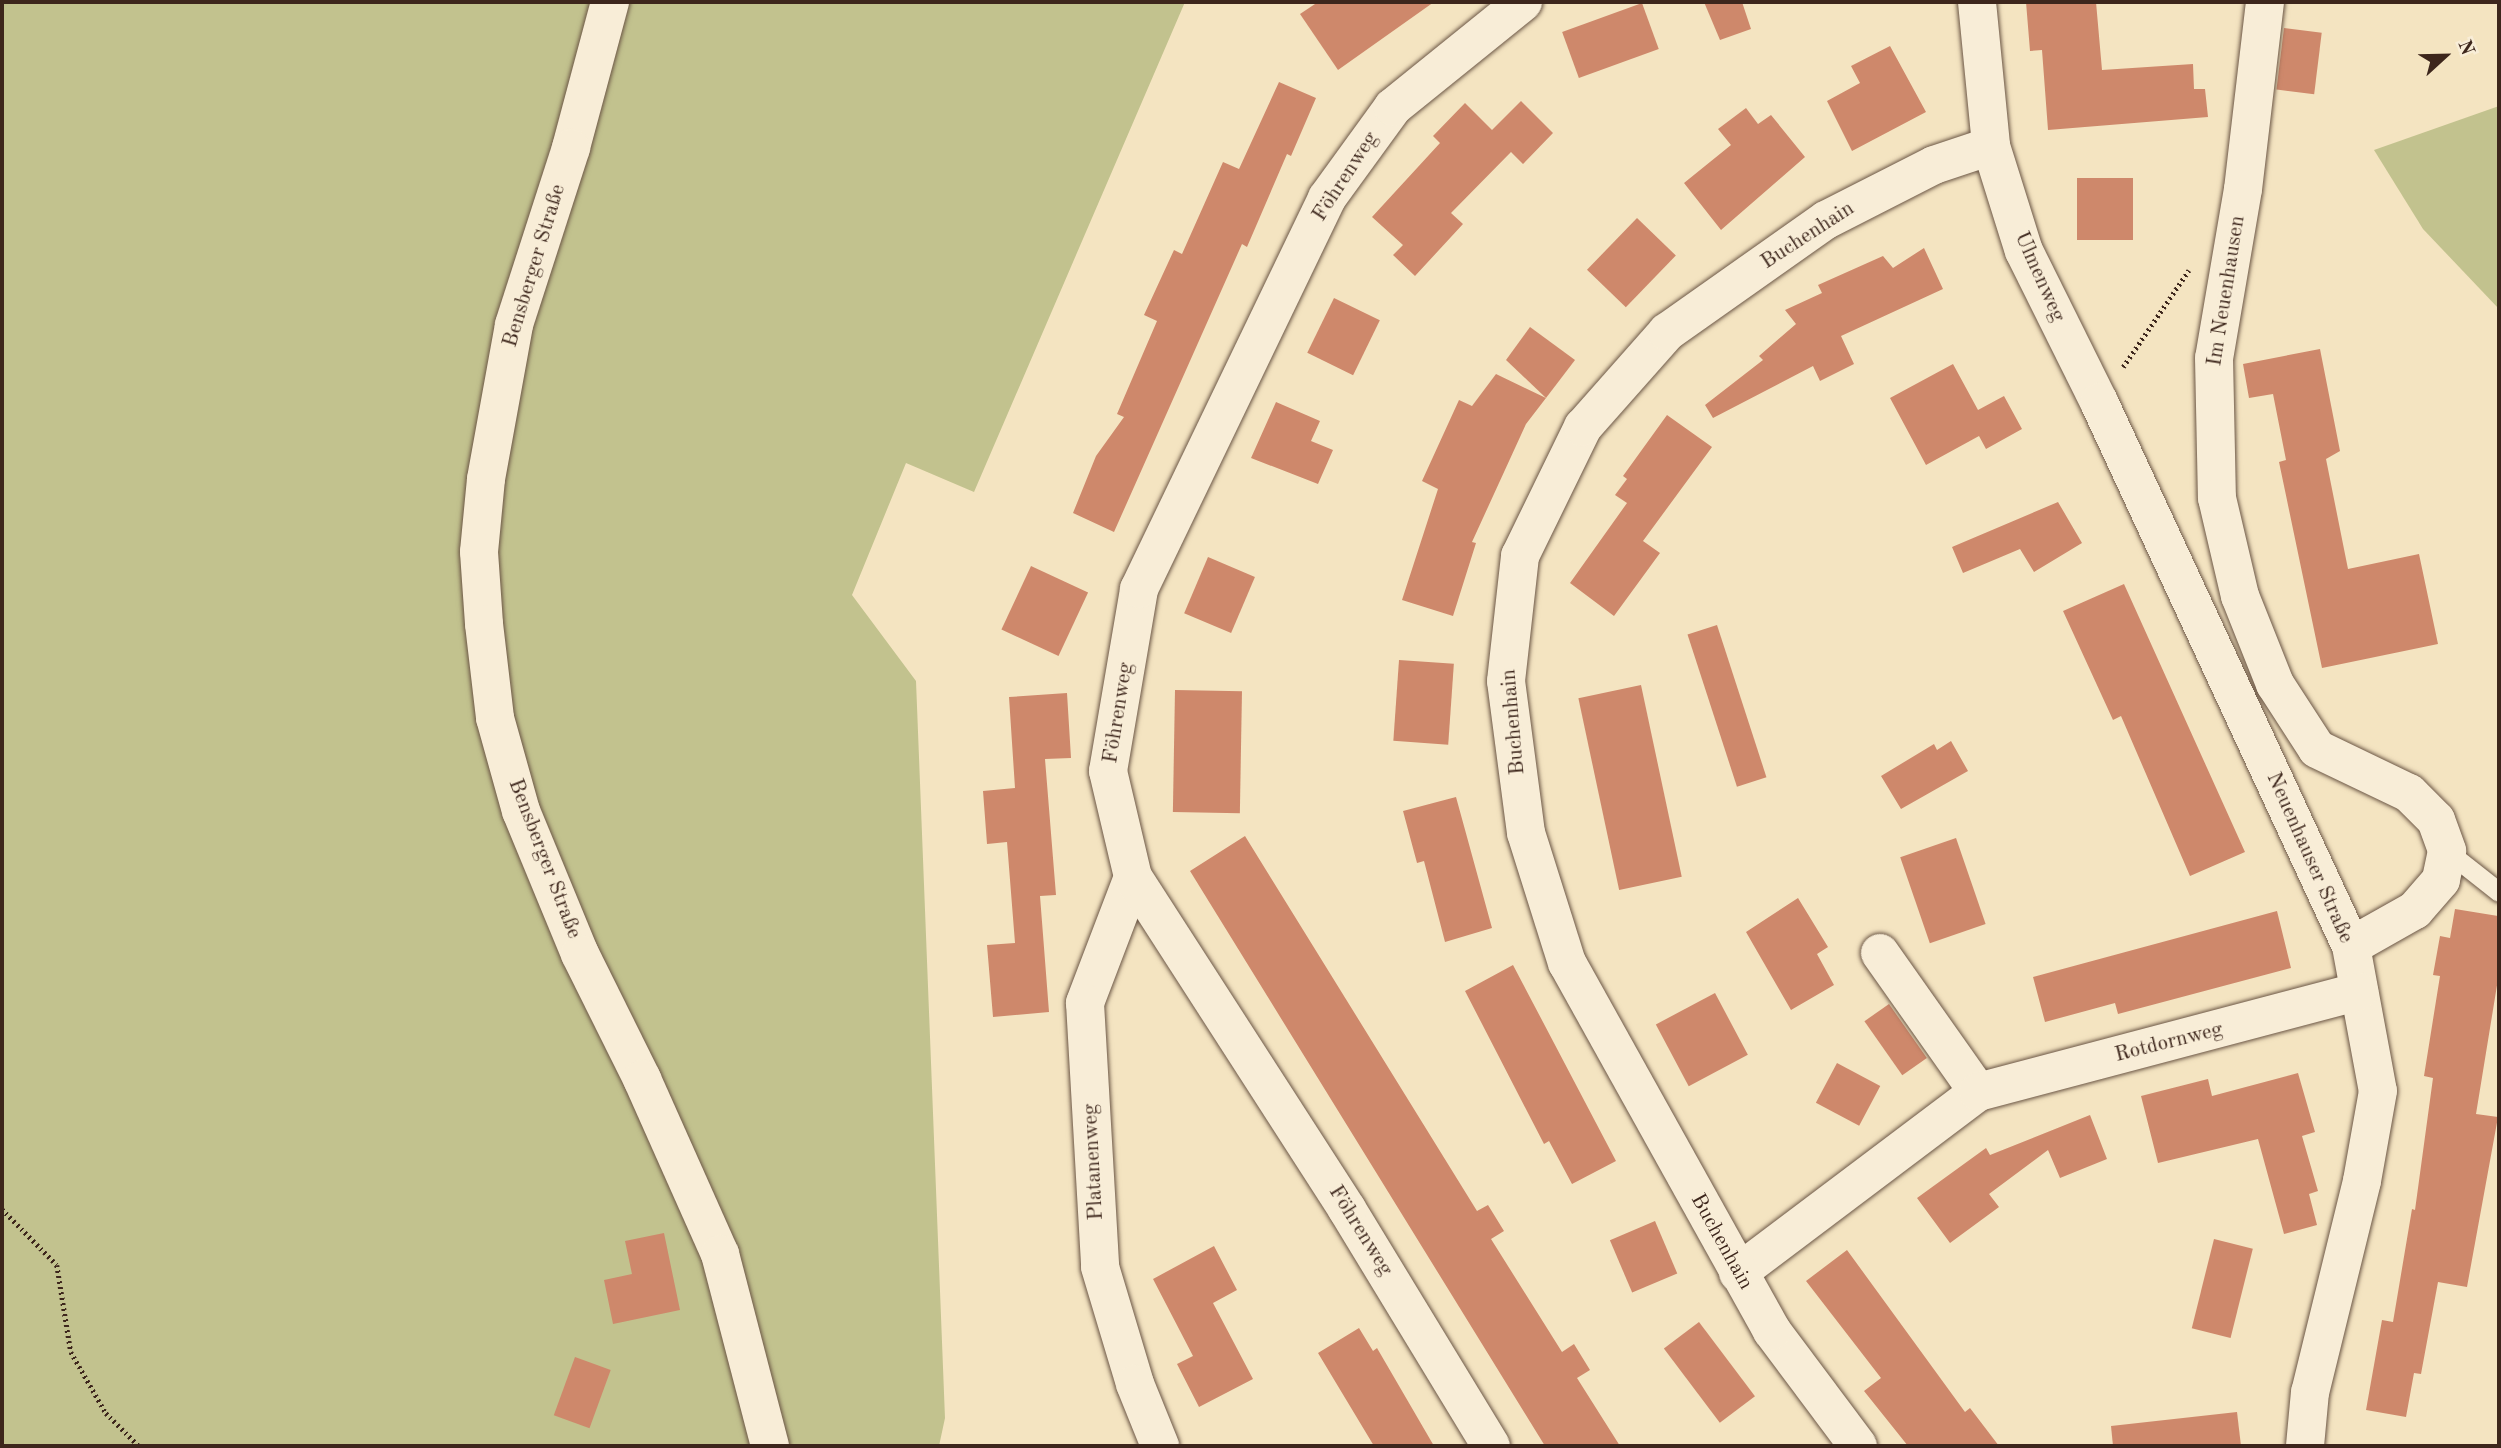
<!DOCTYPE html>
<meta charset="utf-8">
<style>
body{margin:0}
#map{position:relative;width:2501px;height:1448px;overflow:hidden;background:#f4e4c1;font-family:"Old Standard TT",serif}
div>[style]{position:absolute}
.green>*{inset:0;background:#c2c28e}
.building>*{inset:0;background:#ce886b;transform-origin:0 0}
.path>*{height:4.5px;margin-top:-2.25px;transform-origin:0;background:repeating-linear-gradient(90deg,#3d261c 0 2px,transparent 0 5.5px)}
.roads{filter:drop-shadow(0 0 2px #6b5645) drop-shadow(0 0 2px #6b5645)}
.lane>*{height:19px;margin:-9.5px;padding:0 9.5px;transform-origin:9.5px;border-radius:9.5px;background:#f8edd7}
.street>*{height:38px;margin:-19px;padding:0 19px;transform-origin:19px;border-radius:19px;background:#f8edd7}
.secondary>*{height:38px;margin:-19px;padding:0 19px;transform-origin:19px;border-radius:19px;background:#f8edd7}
span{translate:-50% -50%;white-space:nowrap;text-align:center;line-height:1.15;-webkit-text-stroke:5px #f8edd7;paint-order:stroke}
.street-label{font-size:21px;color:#3d261c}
.frame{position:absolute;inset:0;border:4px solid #3d261c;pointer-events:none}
.north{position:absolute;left:2410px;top:21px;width:70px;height:70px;-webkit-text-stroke:5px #f8edd7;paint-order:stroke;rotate:68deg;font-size:19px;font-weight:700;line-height:28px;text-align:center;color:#3d261c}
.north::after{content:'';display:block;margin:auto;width:24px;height:32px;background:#3d261c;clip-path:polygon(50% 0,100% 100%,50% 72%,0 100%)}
</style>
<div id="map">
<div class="green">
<i style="clip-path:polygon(2px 2px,1185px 2px,974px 492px,906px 463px,852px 595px,916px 681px,945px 1418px,939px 1446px,2px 1446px)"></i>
<i style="clip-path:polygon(2499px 106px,2499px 309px,2423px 229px,2374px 150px)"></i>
</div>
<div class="building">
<i style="clip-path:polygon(1318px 2px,1434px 2px,1338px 70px,1300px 14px)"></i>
<i style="clip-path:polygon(1704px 2px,1742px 2px,1751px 29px,1720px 40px)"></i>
<i style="clip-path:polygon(2026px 2px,2096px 2px,2102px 70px,2193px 64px,2194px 89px,2205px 89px,2208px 117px,2048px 130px,2042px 50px,2030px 51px)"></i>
<i style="left:1642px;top:3px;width:49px;height:85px;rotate:70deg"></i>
<i style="left:2284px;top:28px;width:38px;height:62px;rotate:7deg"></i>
<i style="clip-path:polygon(1890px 46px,1926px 112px,1852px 151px,1827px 101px,1860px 83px,1851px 66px)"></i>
<i style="clip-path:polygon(1279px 82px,1316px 98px,1291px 156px,1287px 154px,1247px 247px,1242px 244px,1114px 532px,1073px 513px,1096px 456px,1124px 417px,1117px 414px,1157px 321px,1144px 315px,1174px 250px,1182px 254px,1223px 162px,1239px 169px)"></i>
<i style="clip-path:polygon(1521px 101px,1553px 133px,1523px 164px,1511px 152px,1451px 213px,1463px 224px,1415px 276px,1393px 255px,1403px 245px,1372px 217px,1440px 143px,1433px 136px,1465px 103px,1492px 130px)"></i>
<i style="clip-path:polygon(1746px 108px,1758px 124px,1771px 115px,1805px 157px,1721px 230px,1684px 183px,1731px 145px,1718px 129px)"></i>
<i style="left:2077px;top:178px;width:56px;height:62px"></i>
<i style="left:1637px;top:218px;width:54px;height:72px;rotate:44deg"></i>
<i style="clip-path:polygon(1924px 248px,1943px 289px,1841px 336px,1854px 364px,1820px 381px,1813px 366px,1713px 418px,1705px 405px,1763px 360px,1759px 356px,1796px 324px,1785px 310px,1822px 293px,1818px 285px,1883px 256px,1893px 268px)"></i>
<i style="left:1334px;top:298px;width:51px;height:61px;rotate:26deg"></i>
<i style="clip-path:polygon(1530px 327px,1575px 360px,1546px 398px,1506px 360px)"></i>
<i style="clip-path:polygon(2320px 349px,2340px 451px,2326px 459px,2348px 569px,2419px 554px,2438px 644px,2322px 668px,2279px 462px,2286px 460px,2273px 394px,2249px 398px,2243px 364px)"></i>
<i style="clip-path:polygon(1953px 364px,1978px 410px,2004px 396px,2022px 429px,1986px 449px,1979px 436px,1926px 465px,1890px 398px)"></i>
<i style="clip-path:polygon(1496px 374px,1546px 398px,1526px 424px,1472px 542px,1476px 543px,1453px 616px,1402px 600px,1438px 489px,1422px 481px,1459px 400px,1472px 406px)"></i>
<i style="clip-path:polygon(1276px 402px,1320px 421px,1311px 441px,1333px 450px,1318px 484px,1251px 458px)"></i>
<i style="clip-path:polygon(1667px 415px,1712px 447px,1643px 541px,1660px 553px,1614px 616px,1570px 583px,1627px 503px,1615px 495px,1627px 479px,1623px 476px)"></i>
<i style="clip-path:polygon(2058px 502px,2082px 543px,2034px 572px,2020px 549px,1963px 573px,1952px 547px)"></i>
<i style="left:1208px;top:557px;width:51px;height:61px;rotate:23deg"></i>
<i style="left:1031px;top:566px;width:63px;height:70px;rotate:25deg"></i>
<i style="clip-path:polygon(2124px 584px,2245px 852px,2190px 876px,2121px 716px,2113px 720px,2063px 611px)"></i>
<i style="left:1717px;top:625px;width:160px;height:31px;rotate:72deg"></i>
<i style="left:1399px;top:660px;width:55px;height:81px;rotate:4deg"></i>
<i style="left:1641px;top:685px;width:196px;height:64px;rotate:78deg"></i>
<i style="left:1175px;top:690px;width:67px;height:122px;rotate:1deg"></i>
<i style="clip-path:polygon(1067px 693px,1071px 758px,1045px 759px,1056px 895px,1040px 896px,1049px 1012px,993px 1017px,987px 945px,1015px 943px,1007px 842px,987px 844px,983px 791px,1015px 788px,1009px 697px)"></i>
<i style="clip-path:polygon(1951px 741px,1968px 771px,1901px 809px,1881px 776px,1934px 744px,1937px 750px)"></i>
<i style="clip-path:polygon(1456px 797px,1492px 928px,1445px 942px,1424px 861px,1417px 863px,1403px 811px)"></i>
<i style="clip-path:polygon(1245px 836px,1477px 1211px,1488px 1205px,1504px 1231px,1491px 1239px,1562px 1352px,1574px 1344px,1590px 1370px,1577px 1378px,1620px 1446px,1545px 1446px,1190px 871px)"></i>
<i style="left:1956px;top:838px;width:91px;height:59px;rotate:71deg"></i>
<i style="clip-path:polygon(1798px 898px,1828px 947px,1817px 954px,1834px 985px,1791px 1010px,1746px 932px)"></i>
<i style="clip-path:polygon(2455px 909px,2498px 916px,2499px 973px,2476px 1114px,2498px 1117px,2467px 1287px,2438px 1282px,2421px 1374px,2414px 1373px,2406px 1417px,2366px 1410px,2382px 1320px,2393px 1322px,2412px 1209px,2415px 1210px,2433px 1078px,2424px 1076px,2440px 976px,2433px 975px,2440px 936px,2450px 938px)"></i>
<i style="clip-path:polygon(2277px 911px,2291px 968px,2118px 1014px,2115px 1003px,2045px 1022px,2033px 977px)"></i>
<i style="clip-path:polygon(1513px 965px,1616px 1161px,1572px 1184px,1549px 1141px,1544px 1144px,1465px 991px)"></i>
<i style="left:1715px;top:993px;width:70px;height:67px;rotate:62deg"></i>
<i style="left:1889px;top:1004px;width:66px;height:30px;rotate:55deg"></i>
<i style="left:1837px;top:1063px;width:49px;height:45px;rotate:28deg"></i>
<i style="clip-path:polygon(2298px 1073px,2315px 1132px,2302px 1136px,2318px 1191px,2309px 1194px,2317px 1225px,2284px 1234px,2258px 1139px,2158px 1163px,2141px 1096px,2208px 1079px,2212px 1096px)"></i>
<i style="clip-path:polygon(2090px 1115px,2107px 1159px,2060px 1178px,2048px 1150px,1989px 1194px,1999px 1207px,1950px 1243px,1917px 1198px,1986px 1148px,1990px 1155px)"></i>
<i style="left:1655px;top:1221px;width:57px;height:49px;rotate:67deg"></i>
<i style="clip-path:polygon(664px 1233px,680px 1310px,613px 1324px,604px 1280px,632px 1274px,625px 1241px)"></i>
<i style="left:2214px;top:1239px;width:40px;height:92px;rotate:14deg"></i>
<i style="clip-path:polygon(1214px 1246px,1237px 1290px,1213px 1303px,1253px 1379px,1199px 1407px,1177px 1364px,1193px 1356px,1153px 1279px)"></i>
<i style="clip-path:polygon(1847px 1250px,1965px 1412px,1970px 1408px,1999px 1446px,1908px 1446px,1864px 1391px,1881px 1378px,1806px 1281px)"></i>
<i style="left:1699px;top:1322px;width:93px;height:44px;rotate:53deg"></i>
<i style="clip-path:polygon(1359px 1328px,1373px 1351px,1377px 1348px,1434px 1446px,1374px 1446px,1318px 1353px)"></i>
<i style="left:575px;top:1357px;width:38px;height:62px;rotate:20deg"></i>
<i style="clip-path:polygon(2237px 1412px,2241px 1446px,2113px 1446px,2111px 1426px)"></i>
</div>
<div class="path">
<i style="left:2123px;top:367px;width:117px;rotate:-55.8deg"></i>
<i style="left:2px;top:1209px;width:78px;rotate:45.5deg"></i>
<i style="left:57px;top:1265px;width:88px;rotate:80.9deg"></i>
<i style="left:71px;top:1352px;width:70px;rotate:60.2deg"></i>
<i style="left:106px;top:1413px;width:47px;rotate:45deg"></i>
</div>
<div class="roads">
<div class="lane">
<i style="left:2447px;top:851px;width:66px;rotate:38.3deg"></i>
</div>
<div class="street">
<i style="left:1977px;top:2px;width:145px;rotate:84.4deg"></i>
<i style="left:1991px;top:146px;width:110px;rotate:72.6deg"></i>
<i style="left:2024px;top:251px;width:169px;rotate:63.6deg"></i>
<i style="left:2099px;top:402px;width:600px;rotate:65.14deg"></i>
<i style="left:2351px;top:946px;width:147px;rotate:79.5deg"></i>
<i style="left:2378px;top:1091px;width:91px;rotate:100.1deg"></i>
<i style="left:2362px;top:1181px;width:217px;rotate:103.8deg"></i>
<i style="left:2310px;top:1392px;width:54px;rotate:95.3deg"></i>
<i style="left:2265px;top:2px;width:188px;rotate:96.7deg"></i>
<i style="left:2243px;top:189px;width:171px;rotate:99.7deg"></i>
<i style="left:2214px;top:358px;width:140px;rotate:88.8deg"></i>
<i style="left:2217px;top:498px;width:101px;rotate:76.8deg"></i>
<i style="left:2240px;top:596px;width:95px;rotate:68.3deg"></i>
<i style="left:2275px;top:684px;width:77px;rotate:57.1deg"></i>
<i style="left:2317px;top:749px;width:102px;rotate:25.6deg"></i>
<i style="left:2409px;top:793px;width:38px;rotate:45deg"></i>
<i style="left:2436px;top:820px;width:33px;rotate:70deg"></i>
<i style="left:2447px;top:851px;width:30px;rotate:102deg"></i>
<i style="left:2441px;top:880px;width:40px;rotate:131deg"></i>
<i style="left:2415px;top:910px;width:73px;rotate:150.6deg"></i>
<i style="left:1133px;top:877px;width:135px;rotate:110.9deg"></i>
<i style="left:1085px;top:1003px;width:264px;rotate:86.7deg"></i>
<i style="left:1100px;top:1267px;width:122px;rotate:73.3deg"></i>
<i style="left:1135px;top:1384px;width:67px;rotate:68deg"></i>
<i style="left:1880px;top:953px;width:170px;rotate:54.8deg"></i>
<i style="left:1738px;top:1273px;width:301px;rotate:-37deg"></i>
<i style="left:1978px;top:1092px;width:394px;rotate:-14.8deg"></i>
<i style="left:1491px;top:1446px;width:277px;rotate:-121.3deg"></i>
<i style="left:1347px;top:1209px;width:395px;rotate:-122.8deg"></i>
<i style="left:1133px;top:877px;width:109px;rotate:-103.3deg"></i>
<i style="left:1108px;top:771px;width:185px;rotate:-80.3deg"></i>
<i style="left:1139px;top:589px;width:434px;rotate:-64.3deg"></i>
<i style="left:1327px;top:198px;width:112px;rotate:-54deg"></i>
<i style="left:1393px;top:107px;width:167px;rotate:-38.9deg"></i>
<i style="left:1858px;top:1446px;width:144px;rotate:-126.8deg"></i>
<i style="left:1772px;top:1331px;width:421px;rotate:-119.1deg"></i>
<i style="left:1567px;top:963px;width:136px;rotate:-107.5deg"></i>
<i style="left:1526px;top:833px;width:153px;rotate:-97.5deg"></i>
<i style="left:1506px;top:681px;width:126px;rotate:-83.6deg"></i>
<i style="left:1520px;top:556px;width:144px;rotate:-64deg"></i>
<i style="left:1583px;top:427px;width:127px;rotate:-48.5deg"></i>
<i style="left:1667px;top:332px;width:194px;rotate:-35.2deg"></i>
<i style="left:1826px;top:220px;width:121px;rotate:-27deg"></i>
<i style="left:1934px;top:165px;width:60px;rotate:-18.4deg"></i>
</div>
<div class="secondary">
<i style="left:610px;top:2px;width:151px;rotate:105deg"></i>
<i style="left:571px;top:148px;width:186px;rotate:107.9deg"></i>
<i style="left:514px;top:325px;width:157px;rotate:100.3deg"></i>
<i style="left:486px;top:479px;width:73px;rotate:95.5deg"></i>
<i style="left:479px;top:552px;width:72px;rotate:86deg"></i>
<i style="left:484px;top:624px;width:95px;rotate:83.3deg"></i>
<i style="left:495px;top:718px;width:97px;rotate:74.4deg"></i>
<i style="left:521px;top:811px;width:155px;rotate:67.6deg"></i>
<i style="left:580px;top:954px;width:140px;rotate:63.6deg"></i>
<i style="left:642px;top:1079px;width:192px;rotate:66deg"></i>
<i style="left:720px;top:1254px;width:198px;rotate:75.4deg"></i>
</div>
</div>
<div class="street-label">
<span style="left:1346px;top:177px;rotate:-57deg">Föhrenweg</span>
<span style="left:1808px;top:236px;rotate:-33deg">Buchenhain</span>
<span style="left:535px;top:266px;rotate:-73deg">Bensberger Straße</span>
<span style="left:2039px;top:277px;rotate:66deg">Ulmenweg</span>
<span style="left:2227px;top:291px;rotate:-81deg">Im Neuenhausen</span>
<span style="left:1119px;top:713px;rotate:-81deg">Föhrenweg</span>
<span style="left:1514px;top:722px;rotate:-95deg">Buchenhain</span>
<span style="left:2309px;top:858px;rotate:66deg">Neuenhauser Straße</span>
<span style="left:544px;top:859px;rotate:69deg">Bensberger Straße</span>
<span style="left:2169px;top:1043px;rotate:-14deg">Rotdornweg</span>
<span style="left:1094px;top:1162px;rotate:-93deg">Platanenweg</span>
<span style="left:1360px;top:1231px;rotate:58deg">Föhrenweg</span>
<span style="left:1721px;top:1242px;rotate:61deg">Buchenhain</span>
</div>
<div class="frame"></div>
<div class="north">N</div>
</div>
